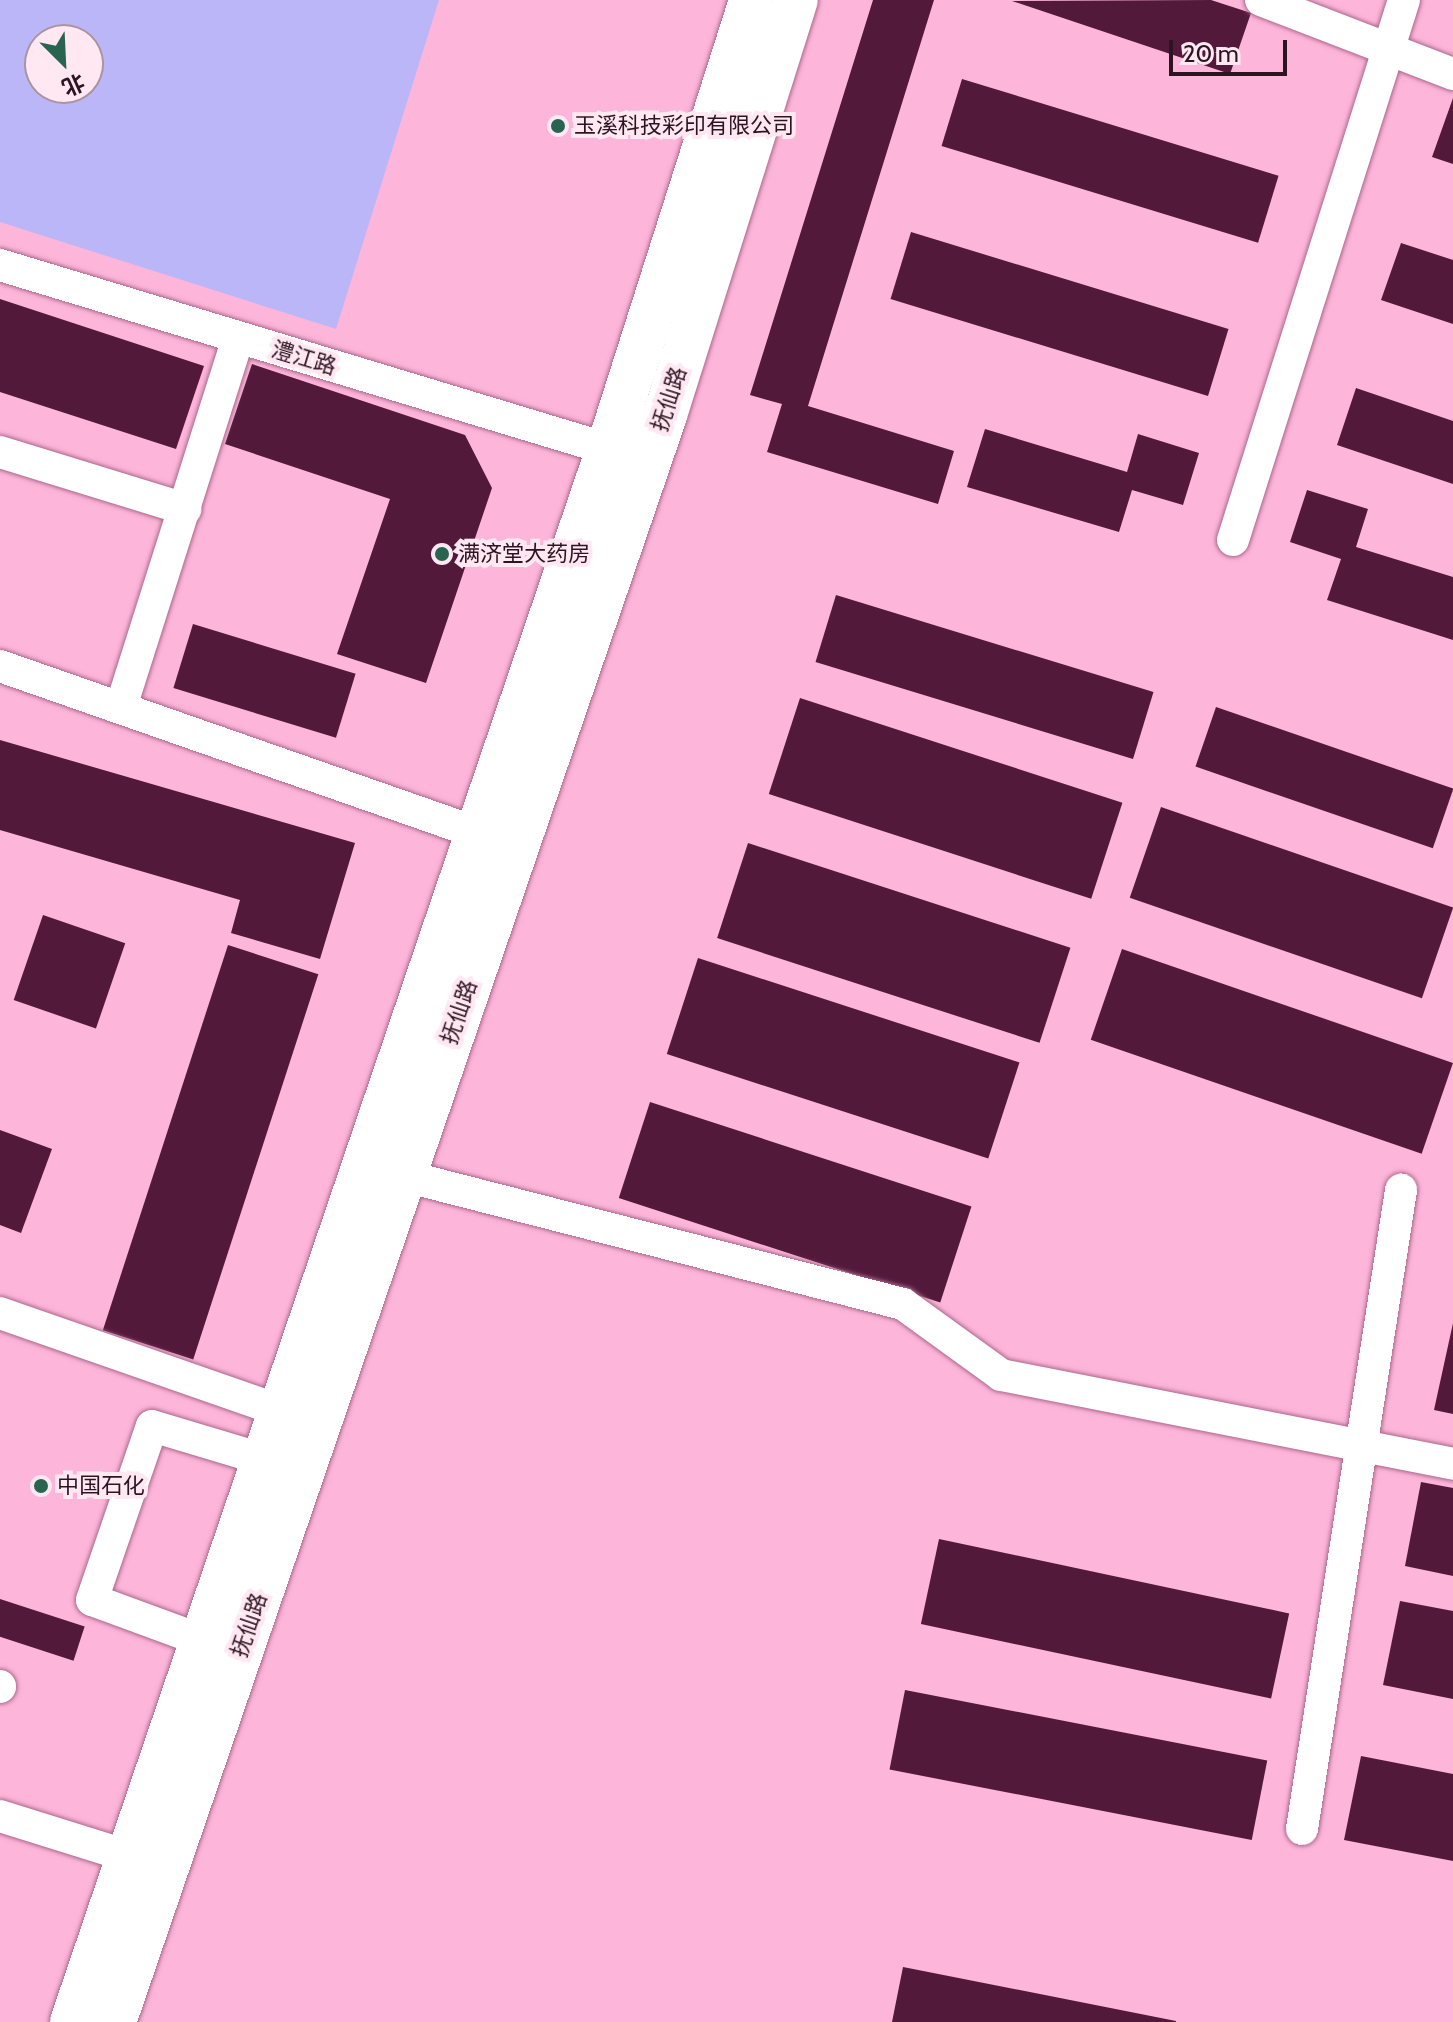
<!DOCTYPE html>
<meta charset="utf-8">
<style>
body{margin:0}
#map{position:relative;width:1453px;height:2022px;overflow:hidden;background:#feb5da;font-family:Cabin,"Noto Sans SC",sans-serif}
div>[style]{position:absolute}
.green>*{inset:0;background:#bbb6f8}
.building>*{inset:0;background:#53193b;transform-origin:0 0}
.roads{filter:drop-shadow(0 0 2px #ab688b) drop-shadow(0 0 2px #ab688b)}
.street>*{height:32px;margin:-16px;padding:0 16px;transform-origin:16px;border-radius:16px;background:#fff}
.secondary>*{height:44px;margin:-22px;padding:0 22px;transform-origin:22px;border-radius:22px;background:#fff}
.dots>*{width:22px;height:22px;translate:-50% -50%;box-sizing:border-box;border:4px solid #ffe8f2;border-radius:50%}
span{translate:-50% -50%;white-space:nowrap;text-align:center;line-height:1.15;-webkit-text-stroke:8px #ffe8f2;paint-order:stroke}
.poi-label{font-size:22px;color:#2e1422}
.left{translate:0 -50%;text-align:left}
.street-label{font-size:22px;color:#2e1422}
.north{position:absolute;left:24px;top:24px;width:80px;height:80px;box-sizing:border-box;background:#ffe8f2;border:2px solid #ab939f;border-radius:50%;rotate:156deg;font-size:22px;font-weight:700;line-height:32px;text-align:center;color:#2e1422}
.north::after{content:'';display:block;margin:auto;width:28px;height:36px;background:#286450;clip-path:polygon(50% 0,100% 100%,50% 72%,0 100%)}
.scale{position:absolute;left:1169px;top:40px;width:118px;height:36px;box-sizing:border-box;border:4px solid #2e1422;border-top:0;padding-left:10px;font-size:24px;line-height:28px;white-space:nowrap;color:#2e1422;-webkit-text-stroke:6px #ffe8f2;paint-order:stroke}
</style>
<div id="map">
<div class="green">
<i style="clip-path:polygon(evenodd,0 0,439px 0,336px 329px,0 222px,0 0,40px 40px,88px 40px,88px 88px,40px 88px,40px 40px)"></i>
</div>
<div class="building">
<i style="clip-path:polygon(873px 0,934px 0,808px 406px,954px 451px,938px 504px,767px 452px,782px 404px,750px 395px)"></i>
<i style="clip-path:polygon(1211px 0,1251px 13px,1230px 74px,1012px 1px)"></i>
<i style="left:962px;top:79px;width:331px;height:70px;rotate:17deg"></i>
<i style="clip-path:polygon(1453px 98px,1453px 164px,1432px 157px)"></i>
<i style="left:911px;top:232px;width:332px;height:70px;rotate:17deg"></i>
<i style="clip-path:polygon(1401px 243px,1453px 260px,1453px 324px,1381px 300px)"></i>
<i style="clip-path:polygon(0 299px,204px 366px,176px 449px,0 392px)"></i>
<i style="clip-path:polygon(252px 364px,465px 435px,492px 488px,426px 683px,337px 654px,390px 499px,225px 444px)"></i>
<i style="clip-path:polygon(1356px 388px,1453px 421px,1453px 484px,1337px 445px)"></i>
<i style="clip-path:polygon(985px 429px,1127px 472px,1138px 434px,1199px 453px,1183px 505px,1132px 490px,1119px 532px,967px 487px)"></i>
<i style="clip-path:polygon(1307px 490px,1368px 509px,1356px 547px,1453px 577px,1453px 640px,1327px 600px,1341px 559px,1290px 542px)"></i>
<i style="left:836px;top:595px;width:332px;height:70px;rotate:17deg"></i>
<i style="left:193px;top:624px;width:170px;height:67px;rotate:17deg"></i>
<i style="left:800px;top:698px;width:339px;height:101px;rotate:18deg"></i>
<i style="left:1216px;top:707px;width:251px;height:63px;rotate:19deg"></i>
<i style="clip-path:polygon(0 740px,355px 843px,320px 959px,231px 933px,240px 900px,0 830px)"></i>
<i style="left:1161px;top:807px;width:309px;height:96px;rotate:19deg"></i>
<i style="left:748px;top:843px;width:339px;height:100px;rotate:18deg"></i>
<i style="left:43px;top:915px;width:87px;height:90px;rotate:19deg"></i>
<i style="left:228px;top:945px;width:95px;height:405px;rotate:18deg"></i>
<i style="left:1122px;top:949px;width:350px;height:96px;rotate:19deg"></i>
<i style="left:698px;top:958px;width:338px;height:101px;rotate:18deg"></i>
<i style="left:650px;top:1102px;width:338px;height:101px;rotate:18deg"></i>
<i style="clip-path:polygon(0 1130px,52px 1149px,21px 1233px,0 1225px)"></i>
<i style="clip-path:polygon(1453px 1323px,1453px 1414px,1434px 1410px)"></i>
<i style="clip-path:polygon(1421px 1482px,1453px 1488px,1453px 1576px,1405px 1566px)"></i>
<i style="left:939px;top:1539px;width:358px;height:87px;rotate:12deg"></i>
<i style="left:0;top:1599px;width:89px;height:36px;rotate:18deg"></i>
<i style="clip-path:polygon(1400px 1601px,1453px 1611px,1453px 1699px,1383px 1685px)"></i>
<i style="left:905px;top:1690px;width:369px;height:81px;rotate:11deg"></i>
<i style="clip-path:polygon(1361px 1756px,1453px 1774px,1453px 1861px,1344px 1840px)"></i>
<i style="clip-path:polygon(903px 1967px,1176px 2021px,1176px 2022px,892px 2022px)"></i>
</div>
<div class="roads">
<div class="street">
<i style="left:1261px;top:0;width:206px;rotate:21.1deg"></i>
<i style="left:0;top:265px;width:635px;rotate:16.84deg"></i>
<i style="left:0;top:452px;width:194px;rotate:17.1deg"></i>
<i style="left:1233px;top:540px;width:566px;rotate:-72.43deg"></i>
<i style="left:0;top:666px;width:503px;rotate:19.26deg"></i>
<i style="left:121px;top:707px;width:387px;rotate:-72.4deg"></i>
<i style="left:385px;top:1171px;width:535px;rotate:14.4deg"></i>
<i style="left:903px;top:1304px;width:121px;rotate:35.9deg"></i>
<i style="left:1001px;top:1375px;width:461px;rotate:11.1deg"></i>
<i style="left:0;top:1313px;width:295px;rotate:19.2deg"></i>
<i style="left:201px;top:1640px;width:116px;rotate:-159.8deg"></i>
<i style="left:92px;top:1600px;width:184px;rotate:-71deg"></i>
<i style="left:152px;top:1426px;width:115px;rotate:16.7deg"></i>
<i style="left:0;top:1686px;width:1px;rotate:90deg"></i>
<i style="left:0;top:1816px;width:134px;rotate:17.4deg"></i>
<i style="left:1302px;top:1829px;width:647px;rotate:-81.19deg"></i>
</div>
<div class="secondary">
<i style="left:72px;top:2022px;width:1662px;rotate:-71.18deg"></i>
<i style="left:608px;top:449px;width:471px;rotate:-72.3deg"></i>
<i style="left:114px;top:2022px;width:1699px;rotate:-71.07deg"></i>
<i style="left:665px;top:415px;width:435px;rotate:-72.5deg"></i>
</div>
</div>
<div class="dots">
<i style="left:558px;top:126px;background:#286450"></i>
<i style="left:442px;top:554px;background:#286450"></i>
<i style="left:41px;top:1486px;background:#286450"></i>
</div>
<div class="poi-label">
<span class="left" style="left:574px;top:126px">玉溪科技彩印有限公司</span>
<span class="left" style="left:458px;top:554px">满济堂大药房</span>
<span class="left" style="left:57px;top:1486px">中国石化</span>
</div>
<div class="street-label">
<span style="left:304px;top:358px;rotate:17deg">澧江路</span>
<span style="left:669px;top:399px;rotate:-72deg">抚仙路</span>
<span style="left:459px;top:1012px;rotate:-71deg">抚仙路</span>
<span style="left:249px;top:1625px;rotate:-71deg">抚仙路</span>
</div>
<div class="north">北</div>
<div class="scale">20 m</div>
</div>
